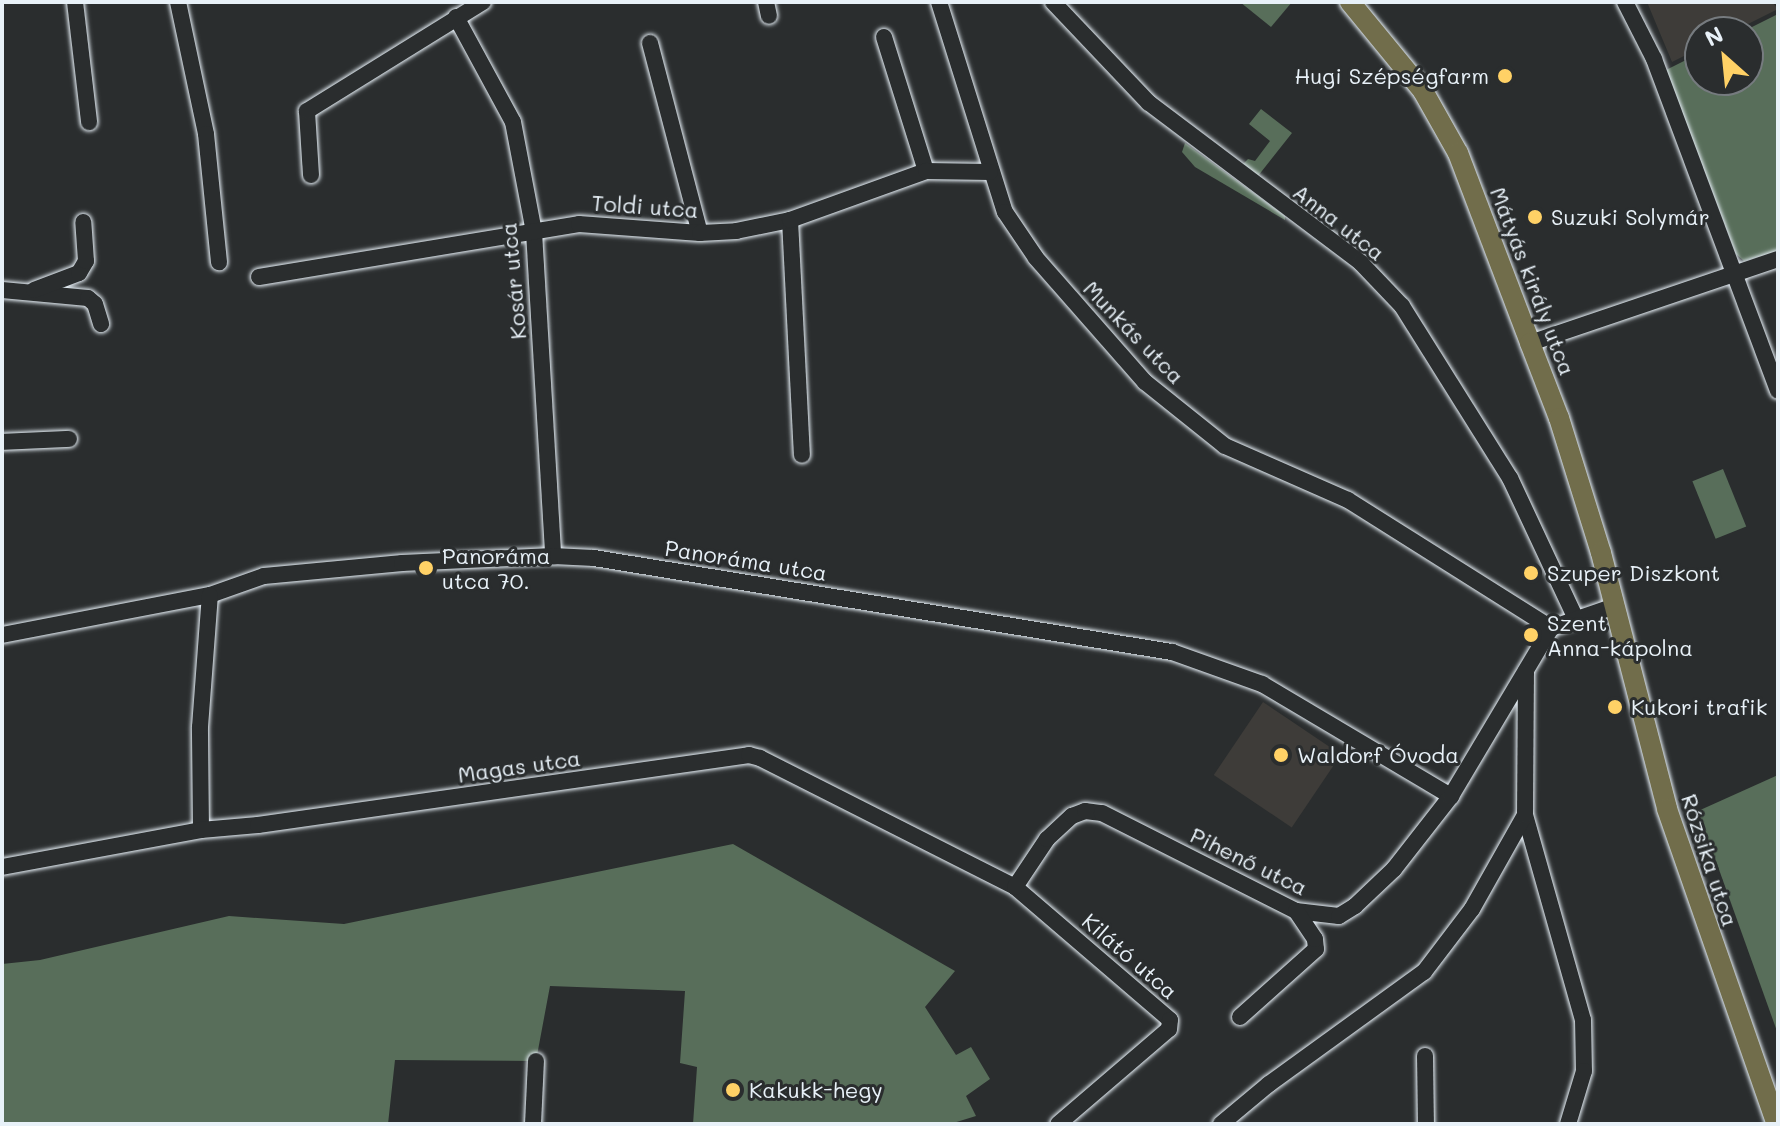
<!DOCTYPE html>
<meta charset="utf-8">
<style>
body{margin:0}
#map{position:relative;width:1780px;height:1126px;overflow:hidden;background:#2a2d2e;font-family:Mali,sans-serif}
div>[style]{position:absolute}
.built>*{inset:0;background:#3e3c39;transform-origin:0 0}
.green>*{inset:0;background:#586e5a;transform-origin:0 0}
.roads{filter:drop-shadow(0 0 2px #e8f1f8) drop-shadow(0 0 2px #e8f1f8)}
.minor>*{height:16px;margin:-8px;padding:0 8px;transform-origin:8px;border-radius:8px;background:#2a2d2e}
.major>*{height:20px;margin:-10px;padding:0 10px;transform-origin:10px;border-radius:10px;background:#716d4b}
.dots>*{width:22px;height:22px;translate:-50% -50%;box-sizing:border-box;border:4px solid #2a2d2e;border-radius:50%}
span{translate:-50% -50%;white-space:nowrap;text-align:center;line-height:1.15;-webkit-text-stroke:6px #2a2d2e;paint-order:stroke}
.poi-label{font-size:22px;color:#e8f1f8}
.right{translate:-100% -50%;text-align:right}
.left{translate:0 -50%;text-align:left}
.street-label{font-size:22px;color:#e8f1f8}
.frame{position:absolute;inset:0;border:4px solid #e8f1f8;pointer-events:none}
.north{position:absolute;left:1684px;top:16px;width:80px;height:80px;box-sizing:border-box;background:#2a2d2e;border:2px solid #767b7f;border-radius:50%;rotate:333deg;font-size:22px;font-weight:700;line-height:32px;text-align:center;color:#e8f1f8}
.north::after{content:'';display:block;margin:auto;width:28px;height:36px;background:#ffd166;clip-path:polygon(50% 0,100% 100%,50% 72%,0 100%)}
</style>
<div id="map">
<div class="built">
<i style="clip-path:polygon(1647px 2px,1772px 2px,1778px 9px,1732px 32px,1700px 32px,1700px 48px,1672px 62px)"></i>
<i style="left:1263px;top:702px;width:94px;height:88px;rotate:34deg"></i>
</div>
<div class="green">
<i style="clip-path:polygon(1240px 2px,1292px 2px,1271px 27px)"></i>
<i style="clip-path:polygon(1778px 14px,1778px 251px,1744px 261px,1736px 254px,1666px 70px,1700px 53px,1700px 80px,1748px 80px,1748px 32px,1742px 32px)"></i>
<i style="clip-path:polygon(1261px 109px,1292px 133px,1258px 176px,1243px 164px,1248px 159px,1255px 161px,1270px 141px,1249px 124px)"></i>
<i style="clip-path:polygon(1185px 143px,1285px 216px,1285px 220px,1195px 167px,1182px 152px)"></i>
<i style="left:1723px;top:469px;width:62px;height:33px;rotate:68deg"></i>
<i style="clip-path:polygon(1778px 775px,1778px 1034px,1698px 811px)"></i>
<i style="clip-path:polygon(733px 844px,955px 971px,925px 1007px,956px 1055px,971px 1047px,990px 1079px,966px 1096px,976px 1116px,950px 1124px,693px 1124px,697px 1067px,680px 1063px,685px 991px,550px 986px,536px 1061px,395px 1060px,388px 1124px,2px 1124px,2px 964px,40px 960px,229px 916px,344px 924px)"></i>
</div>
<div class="roads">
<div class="minor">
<i style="left:75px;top:2px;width:121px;rotate:83.3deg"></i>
<i style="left:178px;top:2px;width:135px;rotate:78deg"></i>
<i style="left:206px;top:134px;width:129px;rotate:84.2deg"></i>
<i style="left:766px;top:2px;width:14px;rotate:78deg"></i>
<i style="left:939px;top:2px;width:220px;rotate:72.6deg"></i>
<i style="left:1005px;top:212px;width:55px;rotate:56deg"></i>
<i style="left:1036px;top:258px;width:165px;rotate:48.7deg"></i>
<i style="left:1145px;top:382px;width:102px;rotate:38.7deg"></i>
<i style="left:1225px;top:446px;width:134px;rotate:23.7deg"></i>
<i style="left:1348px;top:500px;width:240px;rotate:32.2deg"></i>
<i style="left:1053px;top:2px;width:139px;rotate:46.5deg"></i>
<i style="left:1149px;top:103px;width:266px;rotate:37deg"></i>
<i style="left:1361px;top:263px;width:59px;rotate:46.4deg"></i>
<i style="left:1402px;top:306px;width:203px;rotate:57.9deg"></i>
<i style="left:1510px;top:478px;width:153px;rotate:64.9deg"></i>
<i style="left:1625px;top:2px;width:64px;rotate:63deg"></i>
<i style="left:1654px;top:59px;width:354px;rotate:69.5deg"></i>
<i style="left:456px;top:17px;width:119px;rotate:61.5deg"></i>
<i style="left:513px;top:122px;width:112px;rotate:79.2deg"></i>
<i style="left:534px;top:232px;width:325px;rotate:86.6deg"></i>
<i style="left:884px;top:37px;width:140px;rotate:72.6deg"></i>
<i style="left:650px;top:43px;width:196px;rotate:75.3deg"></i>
<i style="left:311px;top:175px;width:64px;rotate:-93.6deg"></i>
<i style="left:307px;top:111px;width:207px;rotate:-31.8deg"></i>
<i style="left:790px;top:220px;width:235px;rotate:87.1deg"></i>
<i style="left:259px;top:277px;width:324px;rotate:-9.4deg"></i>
<i style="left:579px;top:224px;width:121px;rotate:4.3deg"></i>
<i style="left:700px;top:233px;width:36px;rotate:-3deg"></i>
<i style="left:736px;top:231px;width:55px;rotate:-11.5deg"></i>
<i style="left:790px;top:220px;width:145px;rotate:-19.8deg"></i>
<i style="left:926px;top:171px;width:64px;rotate:0.9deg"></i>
<i style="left:2px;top:290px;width:86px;rotate:5.3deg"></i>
<i style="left:88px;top:298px;width:9px;rotate:41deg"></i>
<i style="left:95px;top:304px;width:21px;rotate:73deg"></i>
<i style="left:34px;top:290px;width:48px;rotate:-20.7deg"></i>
<i style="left:79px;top:273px;width:14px;rotate:-60deg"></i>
<i style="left:86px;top:261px;width:39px;rotate:-94deg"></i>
<i style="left:1530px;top:343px;width:262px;rotate:-18.7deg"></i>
<i style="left:2px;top:442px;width:67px;rotate:-2.6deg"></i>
<i style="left:1551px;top:628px;width:68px;rotate:-19deg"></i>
<i style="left:2px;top:635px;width:212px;rotate:-10.9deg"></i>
<i style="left:210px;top:595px;width:57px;rotate:-19.4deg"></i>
<i style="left:264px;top:576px;width:139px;rotate:-5.4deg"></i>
<i style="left:402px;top:563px;width:151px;rotate:-2.7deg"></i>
<i style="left:553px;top:556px;width:41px;rotate:2.8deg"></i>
<i style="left:594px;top:558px;width:586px;rotate:9.24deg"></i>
<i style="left:1172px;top:652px;width:96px;rotate:19.6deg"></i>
<i style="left:1262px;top:684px;width:220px;rotate:30.7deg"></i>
<i style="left:1525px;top:815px;width:213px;rotate:74.2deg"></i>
<i style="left:1583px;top:1020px;width:51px;rotate:88.9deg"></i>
<i style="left:1584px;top:1071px;width:55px;rotate:106.8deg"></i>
<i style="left:201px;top:830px;width:103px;rotate:-90.6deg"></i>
<i style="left:200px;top:727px;width:132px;rotate:-85.7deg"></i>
<i style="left:2px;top:867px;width:202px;rotate:-10.5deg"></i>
<i style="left:201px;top:830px;width:57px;rotate:-5deg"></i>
<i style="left:258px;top:825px;width:496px;rotate:-8.1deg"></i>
<i style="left:749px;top:755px;width:11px;rotate:15deg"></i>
<i style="left:760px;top:758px;width:286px;rotate:26.8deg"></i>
<i style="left:1015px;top:887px;width:204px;rotate:40.6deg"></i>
<i style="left:1170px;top:1020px;width:9px;rotate:96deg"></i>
<i style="left:1169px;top:1029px;width:146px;rotate:139.4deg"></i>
<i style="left:1015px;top:887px;width:58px;rotate:-56.3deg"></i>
<i style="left:1047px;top:839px;width:34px;rotate:-43deg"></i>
<i style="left:1072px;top:816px;width:14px;rotate:-21deg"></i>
<i style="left:1085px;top:811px;width:17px;rotate:7deg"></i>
<i style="left:1102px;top:813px;width:217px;rotate:26.8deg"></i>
<i style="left:1296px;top:911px;width:43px;rotate:6.6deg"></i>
<i style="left:1339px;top:916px;width:19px;rotate:-32deg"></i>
<i style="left:1355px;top:906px;width:54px;rotate:-43.5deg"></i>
<i style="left:1394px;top:869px;width:93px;rotate:-52deg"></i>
<i style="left:1451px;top:796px;width:196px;rotate:-59.2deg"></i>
<i style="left:1240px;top:1017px;width:102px;rotate:-41.8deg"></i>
<i style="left:1316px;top:949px;width:10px;rotate:-96deg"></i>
<i style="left:1315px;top:939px;width:34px;rotate:-124deg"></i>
<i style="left:1425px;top:1056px;width:68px;rotate:89.2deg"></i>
<i style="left:533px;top:1124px;width:63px;rotate:-87.3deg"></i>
<i style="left:1221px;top:1124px;width:62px;rotate:-39.8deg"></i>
<i style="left:1269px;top:1084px;width:191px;rotate:-35.9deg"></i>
<i style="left:1424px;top:972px;width:79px;rotate:-52.7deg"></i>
<i style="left:1472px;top:909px;width:108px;rotate:-60.6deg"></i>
<i style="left:1525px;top:815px;width:144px;rotate:-89.6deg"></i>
</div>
<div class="major">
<i style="left:1350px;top:2px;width:115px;rotate:50.6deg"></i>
<i style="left:1423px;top:91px;width:71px;rotate:60.6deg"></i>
<i style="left:1458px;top:153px;width:203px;rotate:69.2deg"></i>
<i style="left:1530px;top:343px;width:80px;rotate:68.9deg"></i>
<i style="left:1559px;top:418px;width:141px;rotate:72.7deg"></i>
<i style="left:1601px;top:553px;width:264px;rotate:75.5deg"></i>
<i style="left:1667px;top:809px;width:334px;rotate:70.8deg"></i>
</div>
</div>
<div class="dots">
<i style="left:1505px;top:76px;background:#ffd166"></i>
<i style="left:1535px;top:217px;background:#ffd166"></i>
<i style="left:426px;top:568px;background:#ffd166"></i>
<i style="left:1531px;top:573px;background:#ffd166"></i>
<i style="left:1531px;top:635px;background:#ffd166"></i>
<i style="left:1615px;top:707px;background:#ffd166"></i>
<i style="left:1281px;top:755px;background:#ffd166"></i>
<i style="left:733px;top:1090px;background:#ffd166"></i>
</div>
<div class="poi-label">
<span class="right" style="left:1489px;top:76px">Hugi Szépségfarm</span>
<span class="left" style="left:1551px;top:217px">Suzuki Solymár</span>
<span class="left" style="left:442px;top:568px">Panoráma<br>utca 70.</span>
<span class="left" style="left:1547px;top:573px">Szuper Diszkont</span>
<span class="left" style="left:1547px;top:635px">Szent<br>Anna-kápolna</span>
<span class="left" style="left:1631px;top:707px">Kukori trafik</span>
<span class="left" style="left:1297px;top:755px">Waldorf Óvoda</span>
<span class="left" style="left:749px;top:1090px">Kakukk-hegy</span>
</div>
<div class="street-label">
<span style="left:645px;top:206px;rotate:4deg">Toldi utca</span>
<span style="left:1339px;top:222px;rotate:38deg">Anna utca</span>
<span style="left:513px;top:281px;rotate:-95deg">Kosár utca</span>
<span style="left:1533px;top:281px;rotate:69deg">Mátyás király utca</span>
<span style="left:1134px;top:332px;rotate:46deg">Munkás utca</span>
<span style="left:746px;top:560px;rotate:9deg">Panoráma utca</span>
<span style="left:519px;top:766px;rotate:-8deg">Magas utca</span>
<span style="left:1710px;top:860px;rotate:72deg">Rózsika utca</span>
<span style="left:1249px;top:861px;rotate:26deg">Pihenő utca</span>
<span style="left:1130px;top:956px;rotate:41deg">Kilátó utca</span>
</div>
<div class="frame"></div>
<div class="north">N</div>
</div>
